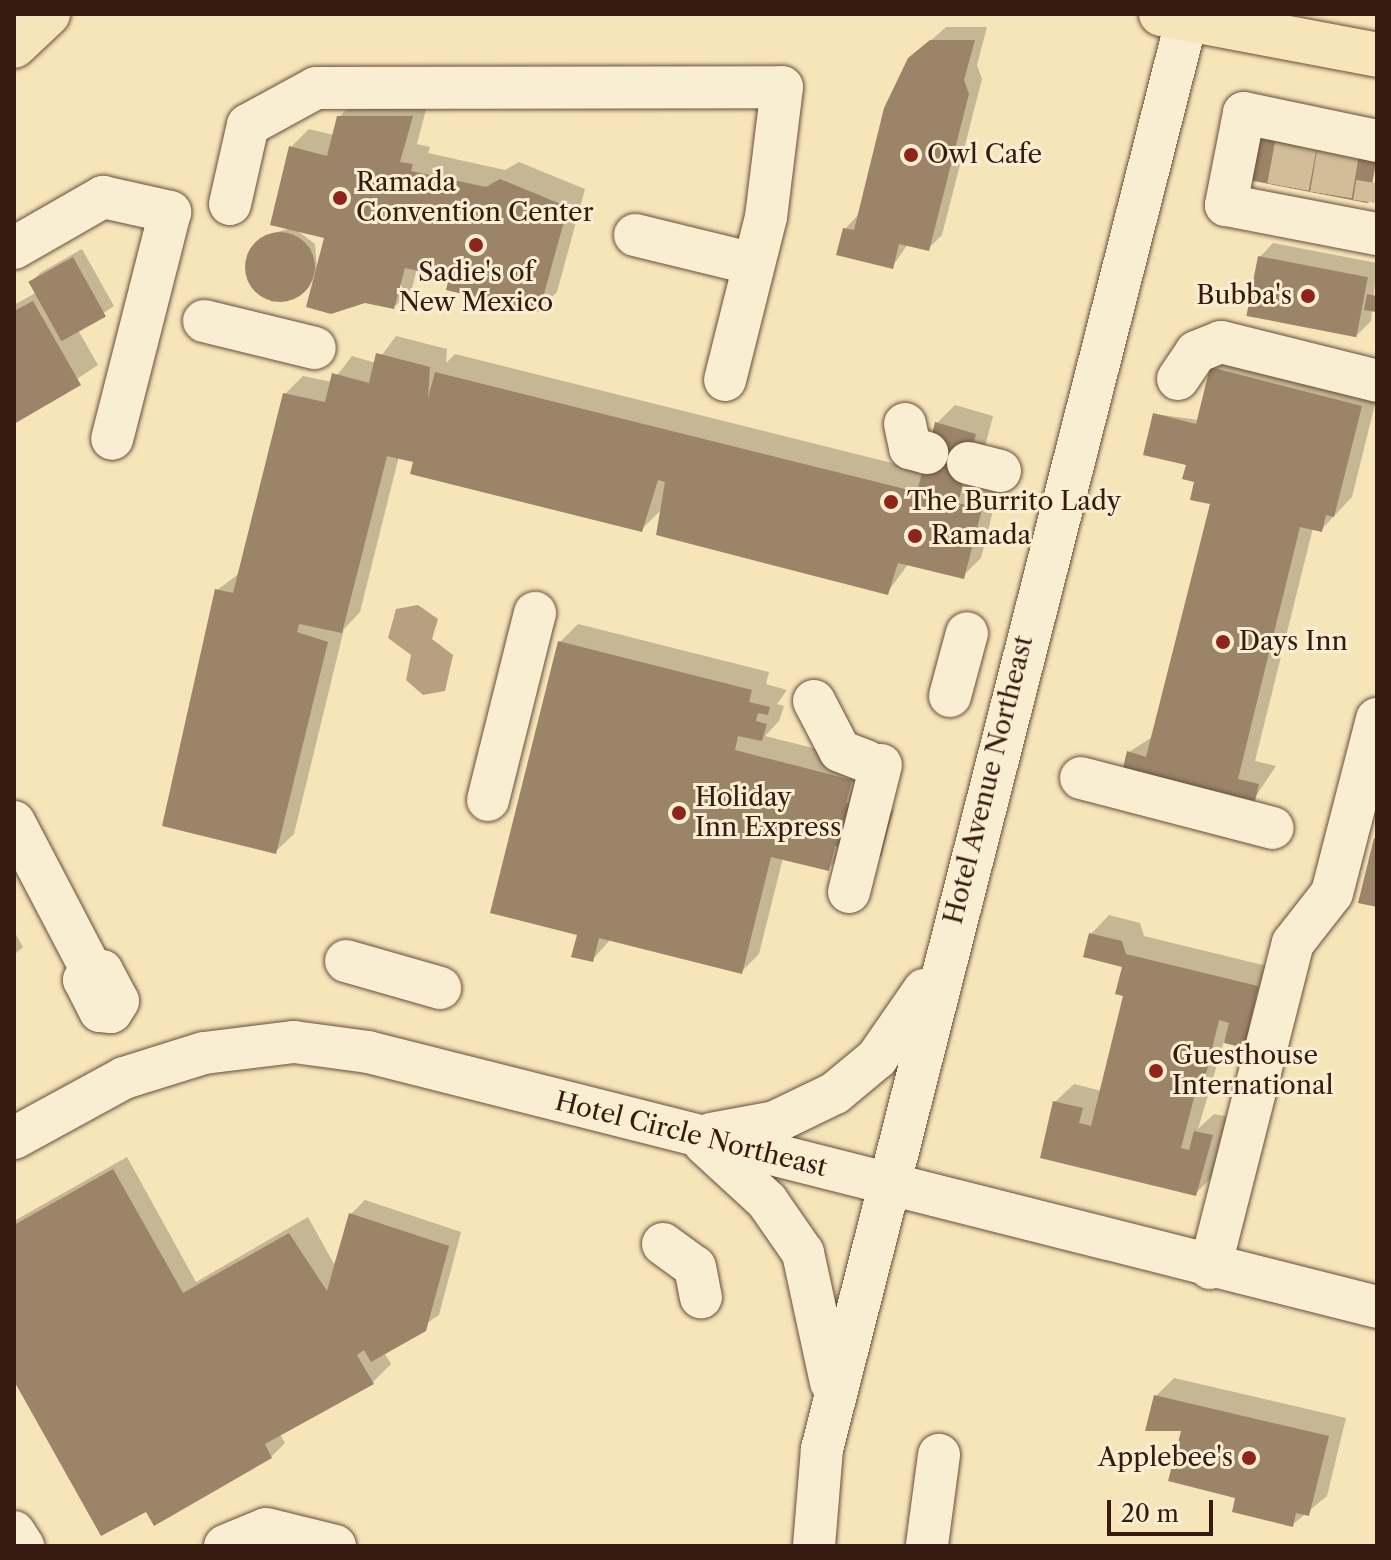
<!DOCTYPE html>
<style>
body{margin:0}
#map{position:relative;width:1391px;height:1560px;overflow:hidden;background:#f7e5ba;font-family:"Libre Caslon Text",serif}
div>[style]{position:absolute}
.water>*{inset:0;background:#b6a080}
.shadow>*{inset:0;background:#0003}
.building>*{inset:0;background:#9b8468;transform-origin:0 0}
.round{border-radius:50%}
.minor-tunnel>*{height:42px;margin-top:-21px;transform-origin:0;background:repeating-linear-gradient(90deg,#d1bd98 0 42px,transparent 0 63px)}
.roads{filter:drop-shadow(0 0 2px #684e3a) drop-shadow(0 0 2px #684e3a)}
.minor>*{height:42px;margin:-21px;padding:0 21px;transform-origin:21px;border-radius:21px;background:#faeed2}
.major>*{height:44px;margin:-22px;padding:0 22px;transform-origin:22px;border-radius:22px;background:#f7e5ba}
.highway>*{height:44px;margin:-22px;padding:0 22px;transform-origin:22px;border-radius:22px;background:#f7e5ba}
.dots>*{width:22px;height:22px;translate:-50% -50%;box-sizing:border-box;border:4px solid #faeed2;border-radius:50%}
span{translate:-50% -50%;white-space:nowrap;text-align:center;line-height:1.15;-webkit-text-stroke:6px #faeed2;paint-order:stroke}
.poi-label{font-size:26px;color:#381b10}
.left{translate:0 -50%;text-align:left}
.right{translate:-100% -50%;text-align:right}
.street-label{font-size:26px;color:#381b10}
.frame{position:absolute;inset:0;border:16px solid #381b10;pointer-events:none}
.scale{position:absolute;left:1107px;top:1500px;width:106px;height:36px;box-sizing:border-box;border:4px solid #381b10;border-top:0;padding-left:10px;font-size:24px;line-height:28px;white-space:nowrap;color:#381b10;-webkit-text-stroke:6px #faeed2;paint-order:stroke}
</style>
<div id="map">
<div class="water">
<i style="clip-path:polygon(418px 605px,438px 619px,432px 639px,453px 655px,445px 691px,423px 695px,406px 680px,411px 655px,388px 638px,396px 609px)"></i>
</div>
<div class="shadow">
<i style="clip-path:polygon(946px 27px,987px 27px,977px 65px,982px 79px,942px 235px,928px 249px,908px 244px,892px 267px,845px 229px,858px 215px,910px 59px)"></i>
<i style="clip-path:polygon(429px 98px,417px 144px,430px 147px,428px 153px,505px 170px,519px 162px,585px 189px,557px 292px,539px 310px,417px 268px,412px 289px,394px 307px,327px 237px,295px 229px,315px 244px,317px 269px,302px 293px,272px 302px,250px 285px,249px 258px,264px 236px,291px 228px,291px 147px,309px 129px,334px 135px,339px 117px,357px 99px)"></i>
<i style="clip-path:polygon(1273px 243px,1377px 263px,1371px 321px,1357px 335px,1260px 257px)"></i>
<i style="clip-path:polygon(82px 249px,114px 306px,78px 330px,98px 365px,14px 421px,14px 305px,37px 292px,31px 282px,40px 273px)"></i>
<i style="clip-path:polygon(396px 336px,447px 349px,446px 363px,455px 354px,924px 471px,937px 423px,955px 405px,993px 416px,975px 485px,998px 491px,981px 558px,963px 576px,909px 563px,887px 593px,662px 509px,641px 530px,399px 456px,360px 612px,344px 629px,294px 834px,275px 852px,217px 590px,240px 573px,285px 394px,303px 376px,332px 382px,352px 356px,376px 363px)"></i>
<i style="clip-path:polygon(1230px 350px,1377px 396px,1352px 497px,1321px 530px,1313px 528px,1255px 761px,1276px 766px,1254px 799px,1129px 752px,1154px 736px,1212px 503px,1155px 414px,1199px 420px,1212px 368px)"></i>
<i style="clip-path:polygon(578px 624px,769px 672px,766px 684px,787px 690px,777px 704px,784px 706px,779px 721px,765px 736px,869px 762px,859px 801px,894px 810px,880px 855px,846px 851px,828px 869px,783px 858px,759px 954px,741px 972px,611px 939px,592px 960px,579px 933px,560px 642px)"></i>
<i style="clip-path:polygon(1109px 915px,1140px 923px,1144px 936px,1275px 968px,1245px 1045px,1224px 1041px,1198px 1129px,1214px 1114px,1230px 1117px,1213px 1176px,1195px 1194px,1042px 1157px,1055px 1102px,1074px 1084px,1102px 1091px,1125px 994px,1124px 966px,1091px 934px)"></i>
<i style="clip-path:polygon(14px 931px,23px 947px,14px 955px)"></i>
<i style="clip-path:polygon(127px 1157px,196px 1282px,308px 1217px,334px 1264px,351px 1214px,365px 1200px,461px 1232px,439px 1315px,384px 1352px,391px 1364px,373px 1382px,280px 1434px,285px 1443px,271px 1457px,147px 1509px,14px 1377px,14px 1221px)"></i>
<i style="clip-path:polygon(1174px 1378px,1346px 1418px,1327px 1496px,1292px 1525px,1238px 1496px,1183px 1430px,1148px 1430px,1156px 1396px)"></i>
</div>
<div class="building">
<i style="clip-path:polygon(930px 40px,975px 40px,964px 80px,969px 94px,929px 251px,899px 244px,893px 269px,836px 255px,843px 228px,854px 230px,884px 108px,908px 58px)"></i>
<i style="clip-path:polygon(337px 116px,413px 116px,400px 162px,413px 164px,411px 171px,486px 187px,500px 179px,568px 207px,539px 312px,446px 290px,449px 278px,405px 268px,394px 309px,365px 303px,331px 314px,306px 307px,324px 238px,270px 225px,289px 146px,327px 156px)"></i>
<i style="left:1253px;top:136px;width:126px;height:44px;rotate:11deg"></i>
<i class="round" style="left:245px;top:232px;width:70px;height:70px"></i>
<i style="left:1258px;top:256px;width:112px;height:61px;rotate:11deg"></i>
<i style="left:73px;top:257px;width:68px;height:51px;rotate:61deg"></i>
<i style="clip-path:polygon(1367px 294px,1377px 296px,1376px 312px,1364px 310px)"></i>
<i style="clip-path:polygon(33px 301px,81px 385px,14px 424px,14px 311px)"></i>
<i style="clip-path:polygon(376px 353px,430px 367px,428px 398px,435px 372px,917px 492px,935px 422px,976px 434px,958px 503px,982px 509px,964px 579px,898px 563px,888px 595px,656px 535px,665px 482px,658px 480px,642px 532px,410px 474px,413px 462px,387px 456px,342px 633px,299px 624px,297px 632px,328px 642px,276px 854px,162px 826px,215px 589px,233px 593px,283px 393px,325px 402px,332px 373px,369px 383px)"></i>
<i style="clip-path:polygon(1210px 367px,1362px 406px,1334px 517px,1326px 515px,1322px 532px,1300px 527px,1238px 779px,1259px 784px,1255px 801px,1123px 768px,1127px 751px,1146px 757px,1210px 504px,1190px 500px,1194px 482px,1182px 479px,1186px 465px,1143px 455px,1153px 413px,1196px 424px)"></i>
<i style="clip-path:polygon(558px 641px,752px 690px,749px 702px,770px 707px,768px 715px,758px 713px,756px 721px,767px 724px,762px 741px,738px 736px,735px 750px,852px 780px,846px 803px,892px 813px,881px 857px,835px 846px,829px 871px,771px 857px,742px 974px,599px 938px,593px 962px,571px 957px,577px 935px,490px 913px)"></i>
<i style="clip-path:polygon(1374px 838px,1377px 839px,1377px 907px,1358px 903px)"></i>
<i style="clip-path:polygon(1089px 933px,1122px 941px,1126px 954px,1258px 986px,1245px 1048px,1224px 1043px,1229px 1023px,1219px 1020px,1201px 1095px,1195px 1094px,1181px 1148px,1189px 1150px,1194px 1131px,1213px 1135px,1196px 1196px,1040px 1158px,1053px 1101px,1083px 1108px,1079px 1123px,1091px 1126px,1123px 996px,1115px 994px,1122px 967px,1083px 957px)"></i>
<i style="clip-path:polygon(113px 1169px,183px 1293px,289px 1233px,327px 1291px,349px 1213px,449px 1246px,426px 1331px,371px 1362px,364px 1350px,357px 1355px,374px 1384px,265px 1444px,272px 1458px,154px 1526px,146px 1512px,101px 1536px,14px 1381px,14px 1225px)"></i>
<i style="clip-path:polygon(1154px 1395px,1329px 1436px,1309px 1516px,1296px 1513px,1293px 1527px,1232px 1512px,1235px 1498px,1168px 1481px,1181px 1431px,1145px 1431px)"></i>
</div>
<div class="minor-tunnel">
<i style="left:1288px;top:187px;width:44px;rotate:-79.5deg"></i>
<i style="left:1331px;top:195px;width:44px;rotate:-80.8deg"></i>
<i style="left:1374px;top:203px;width:20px;rotate:-81deg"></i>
</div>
<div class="roads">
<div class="minor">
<i style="left:1377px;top:141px;width:136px;rotate:-168.1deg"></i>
<i style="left:1244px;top:113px;width:94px;rotate:101.1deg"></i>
<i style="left:1226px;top:205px;width:154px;rotate:10.9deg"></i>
<i style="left:230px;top:204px;width:81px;rotate:-77.2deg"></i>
<i style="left:248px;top:125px;width:77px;rotate:-28.6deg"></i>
<i style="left:316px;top:88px;width:466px;rotate:-0.1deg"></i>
<i style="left:782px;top:87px;width:131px;rotate:97deg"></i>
<i style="left:766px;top:217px;width:168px;rotate:104.1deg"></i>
<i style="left:635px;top:235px;width:122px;rotate:13.7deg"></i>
<i style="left:14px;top:248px;width:103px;rotate:-29.8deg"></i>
<i style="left:103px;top:197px;width:69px;rotate:12.6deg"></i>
<i style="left:170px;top:212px;width:234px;rotate:104.3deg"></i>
<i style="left:204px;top:321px;width:114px;rotate:13.7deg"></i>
<i style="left:1178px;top:379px;width:32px;rotate:-56deg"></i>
<i style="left:1196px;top:352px;width:27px;rotate:-22deg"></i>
<i style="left:1221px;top:342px;width:161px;rotate:14deg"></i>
<i style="left:905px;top:424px;width:25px;rotate:78deg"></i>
<i style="left:910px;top:448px;width:18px;rotate:16deg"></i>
<i style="left:968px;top:463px;width:33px;rotate:14deg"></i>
<i style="left:950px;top:696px;width:65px;rotate:-74.9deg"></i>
<i style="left:814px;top:701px;width:56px;rotate:62.5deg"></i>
<i style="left:840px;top:751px;width:28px;rotate:21deg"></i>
<i style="left:1081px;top:778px;width:198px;rotate:14.6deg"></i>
<i style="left:488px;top:800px;width:193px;rotate:-75.9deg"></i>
<i style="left:14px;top:822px;width:168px;rotate:62.4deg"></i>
<i style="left:849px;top:892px;width:131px;rotate:-75.9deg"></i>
<i style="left:346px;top:961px;width:98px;rotate:16deg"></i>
<i style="left:92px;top:971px;width:10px"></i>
<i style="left:102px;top:971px;width:34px;rotate:62deg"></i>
<i style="left:118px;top:1001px;width:13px;rotate:122deg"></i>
<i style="left:111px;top:1012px;width:11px;rotate:-175deg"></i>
<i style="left:100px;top:1011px;width:35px;rotate:-117deg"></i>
<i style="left:84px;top:980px;width:12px;rotate:-48deg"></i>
<i style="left:711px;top:1134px;width:65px;rotate:-10.6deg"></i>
<i style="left:775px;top:1122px;width:67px;rotate:-25.8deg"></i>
<i style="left:835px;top:1093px;width:55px;rotate:-39.8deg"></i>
<i style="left:877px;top:1058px;width:83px;rotate:-55.3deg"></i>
<i style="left:14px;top:1138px;width:125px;rotate:-28.6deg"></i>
<i style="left:124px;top:1078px;width:84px;rotate:-17.4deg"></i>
<i style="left:204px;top:1053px;width:91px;rotate:-7deg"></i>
<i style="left:294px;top:1042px;width:75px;rotate:7.7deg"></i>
<i style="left:368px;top:1052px;width:1041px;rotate:14.18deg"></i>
<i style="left:704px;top:1143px;width:86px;rotate:42.6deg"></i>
<i style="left:767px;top:1201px;width:63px;rotate:55.3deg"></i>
<i style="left:803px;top:1253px;width:132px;rotate:77.8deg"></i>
<i style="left:663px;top:1244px;width:39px;rotate:36deg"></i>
<i style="left:695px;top:1267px;width:31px;rotate:79deg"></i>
<i style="left:1210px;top:1268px;width:335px;rotate:-75.7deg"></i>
<i style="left:1293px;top:943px;width:63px;rotate:-52deg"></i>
<i style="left:1332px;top:893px;width:180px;rotate:-75.5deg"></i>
<i style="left:14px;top:1532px;width:17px;rotate:57deg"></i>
<i style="left:927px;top:1545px;width:91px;rotate:-82.4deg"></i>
<i style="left:225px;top:1546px;width:44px;rotate:-22.5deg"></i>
<i style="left:266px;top:1529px;width:71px;rotate:13.8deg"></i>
<i style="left:814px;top:1546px;width:97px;rotate:-85.3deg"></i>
<i style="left:822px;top:1449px;width:1477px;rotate:-75.69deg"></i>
</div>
<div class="major">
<i style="left:1161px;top:14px;width:220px;rotate:10.7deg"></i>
</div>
<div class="highway">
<i style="left:14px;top:46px;width:47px;rotate:-43.3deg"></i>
</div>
</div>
<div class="dots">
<i style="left:911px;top:155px;background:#8f2418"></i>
<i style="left:340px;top:198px;background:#8f2418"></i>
<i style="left:476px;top:245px;background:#8f2418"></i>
<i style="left:1308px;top:296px;background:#8f2418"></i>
<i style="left:891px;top:502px;background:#8f2418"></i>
<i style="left:915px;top:536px;background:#8f2418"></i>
<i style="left:1223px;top:642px;background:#8f2418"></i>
<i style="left:679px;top:813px;background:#8f2418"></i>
<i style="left:1156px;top:1071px;background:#8f2418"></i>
<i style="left:1249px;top:1458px;background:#8f2418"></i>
</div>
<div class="poi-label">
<span class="left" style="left:927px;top:155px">Owl Cafe</span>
<span class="left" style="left:356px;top:198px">Ramada<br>Convention Center</span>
<span style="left:476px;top:288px">Sadie's of<br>New Mexico</span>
<span class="right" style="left:1292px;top:296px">Bubba's</span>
<span class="left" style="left:907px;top:502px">The Burrito Lady</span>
<span class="left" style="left:931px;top:536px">Ramada</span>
<span class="left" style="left:1239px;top:642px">Days Inn</span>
<span class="left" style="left:695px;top:813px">Holiday<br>Inn Express</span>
<span class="left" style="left:1172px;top:1071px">Guesthouse<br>International</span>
<span class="right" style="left:1233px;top:1458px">Applebee's</span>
</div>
<div class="street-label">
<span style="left:989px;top:780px;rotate:-76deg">Hotel Avenue Northeast</span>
<span style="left:691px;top:1135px;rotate:14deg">Hotel Circle Northeast</span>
</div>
<div class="frame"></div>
<div class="scale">20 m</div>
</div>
